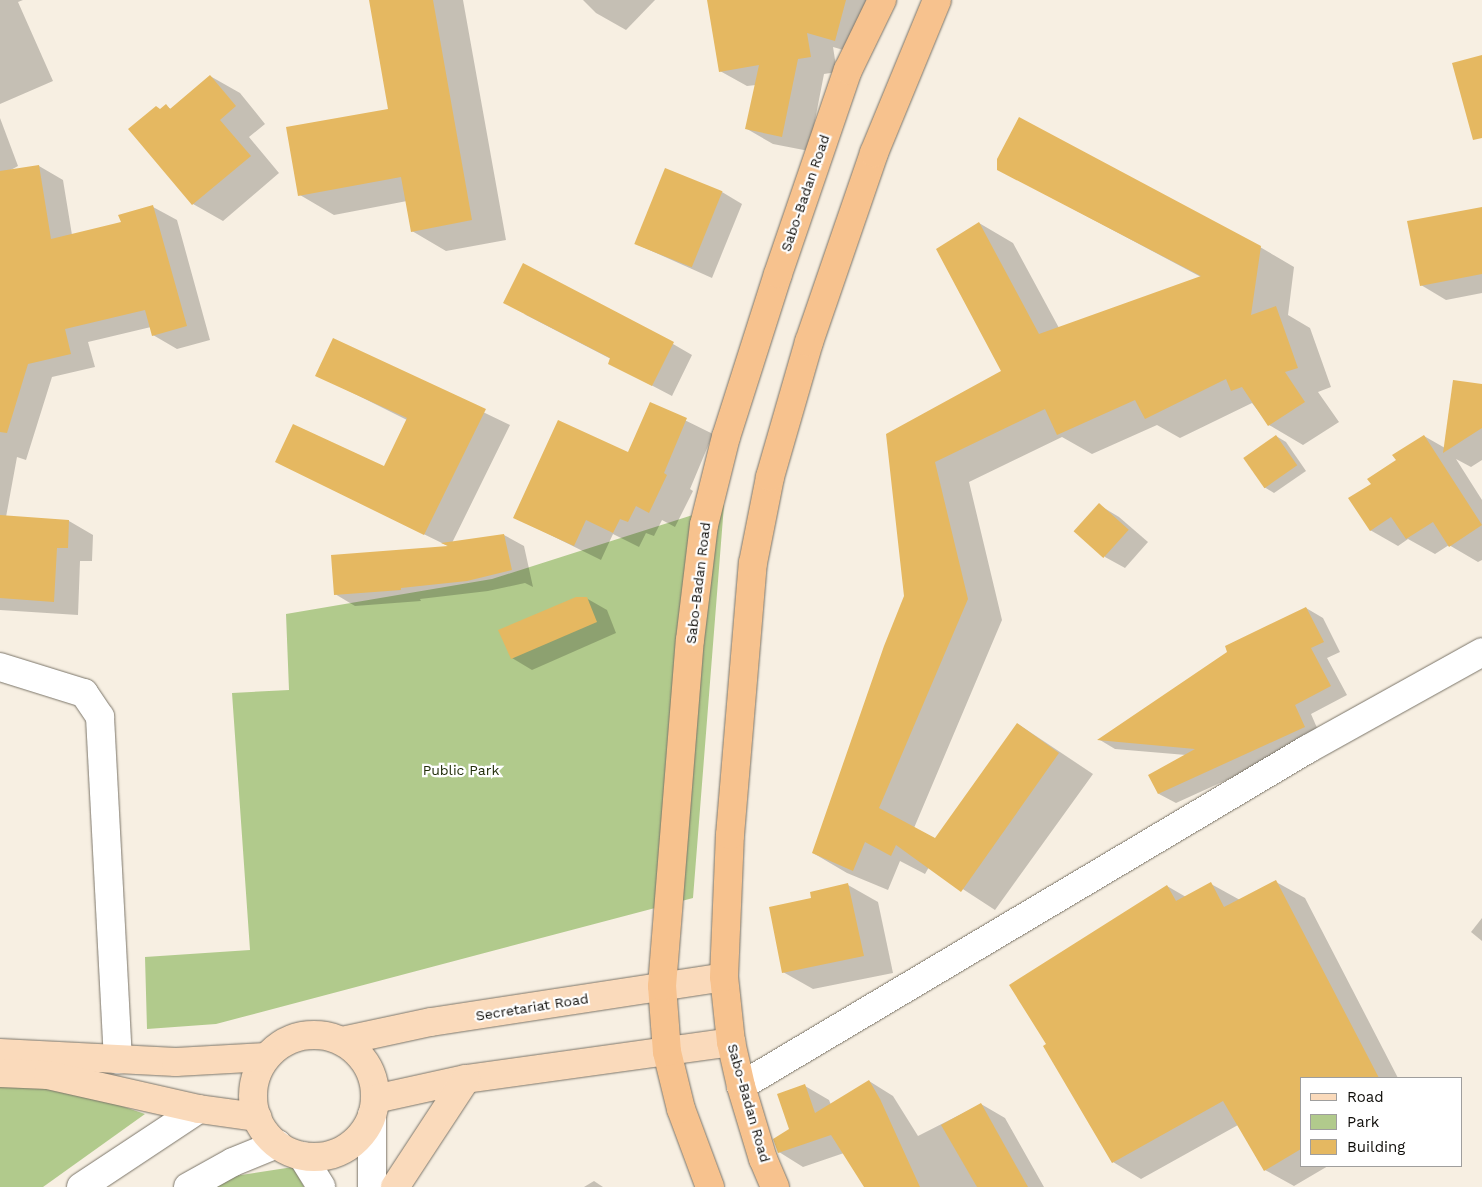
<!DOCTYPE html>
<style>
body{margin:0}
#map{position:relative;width:1482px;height:1187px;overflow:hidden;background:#f7efe2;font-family:"Work Sans",sans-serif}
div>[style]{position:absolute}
.green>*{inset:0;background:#b1ca8c}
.shadow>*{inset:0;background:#0003}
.building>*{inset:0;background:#e5b861;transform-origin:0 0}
.roads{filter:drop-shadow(0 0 1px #7b7569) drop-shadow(0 0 1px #7b7569)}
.minor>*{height:28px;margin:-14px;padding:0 14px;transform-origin:14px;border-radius:14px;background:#fff}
.major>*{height:28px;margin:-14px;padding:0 14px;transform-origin:14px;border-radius:14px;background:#fadabb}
.major>.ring{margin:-14px;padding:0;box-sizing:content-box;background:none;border:28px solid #fadabb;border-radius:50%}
.highway>*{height:28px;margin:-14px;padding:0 14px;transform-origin:14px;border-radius:14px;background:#f7c28e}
span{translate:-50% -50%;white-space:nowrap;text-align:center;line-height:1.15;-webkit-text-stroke:4.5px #fff;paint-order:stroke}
.street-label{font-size:14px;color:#0f0d09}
.park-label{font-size:14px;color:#222e0a}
.legend{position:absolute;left:1300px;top:1077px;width:162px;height:90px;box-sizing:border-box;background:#fff;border:1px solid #9f9e9d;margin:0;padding:6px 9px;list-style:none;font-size:15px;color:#0f0d09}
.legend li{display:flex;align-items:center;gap:10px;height:25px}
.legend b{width:25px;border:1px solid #9f9e9d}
</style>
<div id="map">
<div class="green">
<i style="clip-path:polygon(724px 505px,693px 898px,216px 1024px,147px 1029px,145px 957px,250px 950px,232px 693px,289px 690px,286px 614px,492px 579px)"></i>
<i style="clip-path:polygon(0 1076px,37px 1077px,145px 1114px,43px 1187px,0 1187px)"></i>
<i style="clip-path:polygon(293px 1167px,304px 1187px,198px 1187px,208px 1180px)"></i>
</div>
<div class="shadow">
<i style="clip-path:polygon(0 0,23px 0,18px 2px,53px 81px,0 104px)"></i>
<i style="clip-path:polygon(370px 0,463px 0,506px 240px,446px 251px,412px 231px,407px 201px,334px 215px,300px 195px,391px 117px)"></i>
<i style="clip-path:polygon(583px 0,655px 0,626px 30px,596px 13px)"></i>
<i style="clip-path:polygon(710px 0,867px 0,861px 55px,833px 47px,837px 72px,824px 74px,809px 151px,773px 144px,747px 129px,756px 85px,747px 86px,720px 71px)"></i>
<i style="clip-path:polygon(210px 76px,240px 93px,265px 124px,249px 137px,279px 173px,223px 221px,193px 204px,161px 110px,166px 106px,171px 109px)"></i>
<i style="clip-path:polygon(0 118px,18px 166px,9px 171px,39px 166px,63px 180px,72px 235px,122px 223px,153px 207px,177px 220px,210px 340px,177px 349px,153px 335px,151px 327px,88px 342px,95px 367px,52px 377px,26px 460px,17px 457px,6px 517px,69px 521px,93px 535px,92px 561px,80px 561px,78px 615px,0 610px)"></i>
<i style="clip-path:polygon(998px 169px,1260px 247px,1294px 267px,1288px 315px,1310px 328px,1331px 387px,1318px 392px,1339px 422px,1303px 445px,1269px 425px,1252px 403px,1180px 438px,1157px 425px,1092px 454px,1062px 437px,969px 482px,1002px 620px,914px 828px,936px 839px,1018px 724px,1093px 774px,995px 910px,929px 867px,925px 874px,900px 861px,888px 890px,847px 873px,813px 853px,906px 596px,887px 435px,1003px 371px,979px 223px,1013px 243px,1059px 328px,1201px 277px)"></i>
<i style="clip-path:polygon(722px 192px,742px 204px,712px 278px,636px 244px)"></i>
<i style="clip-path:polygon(1482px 208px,1482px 293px,1446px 300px,1421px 285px)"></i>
<i style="clip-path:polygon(524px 314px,673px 344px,692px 355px,672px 396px,609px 363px,611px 359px)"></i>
<i style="clip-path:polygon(333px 340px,510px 425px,450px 547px,277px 462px,384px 468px,407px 420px,317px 375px)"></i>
<i style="clip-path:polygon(1482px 386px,1482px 460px,1471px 467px,1456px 459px,1482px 500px,1482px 560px,1478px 562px,1449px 545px,1435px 554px,1408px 539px,1398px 546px,1370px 530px,1372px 484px,1424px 436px,1445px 448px)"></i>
<i style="clip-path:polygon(650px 403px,713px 434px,690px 489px,693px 491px,675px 527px,662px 520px,654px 536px,646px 533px,639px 547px,613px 534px,601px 560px,514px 517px,629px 454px)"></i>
<i style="clip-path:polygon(1276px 436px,1286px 442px,1306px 471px,1274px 493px,1264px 487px)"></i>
<i style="clip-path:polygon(1099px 505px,1119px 517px,1148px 542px,1125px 568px,1105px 557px)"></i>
<i style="clip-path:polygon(504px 535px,524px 546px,533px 587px,525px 583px,488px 591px,420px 599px,421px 601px,355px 606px,335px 594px,451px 547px)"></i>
<i style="clip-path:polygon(586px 598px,607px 610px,616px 633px,532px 670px,512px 658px)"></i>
<i style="clip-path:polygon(1306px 608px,1323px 618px,1340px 652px,1327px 658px,1347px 695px,1311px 714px,1321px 737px,1176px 803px,1159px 794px,1150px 776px,1186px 755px,1115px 749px,1100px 740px)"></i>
<i style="clip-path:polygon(1276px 882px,1305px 898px,1398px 1078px,1301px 1078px,1301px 1166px,1328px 1166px,1294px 1186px,1265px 1170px,1238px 1125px,1141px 1179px,1113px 1162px,1167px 886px,1186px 897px,1211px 884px,1240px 900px)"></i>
<i style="clip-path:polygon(848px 885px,878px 902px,893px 973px,813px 989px,783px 972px,813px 899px)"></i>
<i style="clip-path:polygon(1482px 918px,1482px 941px,1471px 932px)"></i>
<i style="clip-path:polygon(869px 1081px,893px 1096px,918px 1136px,981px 1104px,1005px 1118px,1044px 1187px,865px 1187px,844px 1153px,803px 1167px,779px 1152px,791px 1130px,805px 1086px,829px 1100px,831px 1105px)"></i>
<i style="clip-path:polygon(594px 1181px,603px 1187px,584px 1187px)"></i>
</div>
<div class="building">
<i style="clip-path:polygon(369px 0,433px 0,472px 220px,411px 232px,401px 177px,298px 196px,286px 127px,388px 109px)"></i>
<i style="clip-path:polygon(707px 0,846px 0,835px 41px,807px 33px,811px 57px,798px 59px,782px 137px,745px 129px,759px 65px,719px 72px)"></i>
<i style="clip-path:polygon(1482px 55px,1482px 138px,1473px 140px,1452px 63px)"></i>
<i style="clip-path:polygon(210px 75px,236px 106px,220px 120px,251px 156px,192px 205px,128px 129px,156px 106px,160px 109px,166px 104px,170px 109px)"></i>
<i style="clip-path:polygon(1019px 117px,1261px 246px,1251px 315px,1276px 306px,1298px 368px,1285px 372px,1305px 402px,1268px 426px,1242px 387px,1231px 391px,1226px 379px,1145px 419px,1135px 400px,1057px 435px,1045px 409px,935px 462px,968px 599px,879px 808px,935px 838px,1017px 723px,1059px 753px,961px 892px,896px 845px,891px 856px,865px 842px,853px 871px,812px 853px,884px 646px,904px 596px,886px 434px,1001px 371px,936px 249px,979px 222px,1039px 334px,1201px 276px,997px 170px,997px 159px)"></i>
<i style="clip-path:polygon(39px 165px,51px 239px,121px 222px,118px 215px,153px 205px,187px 326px,152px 336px,145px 310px,65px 329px,71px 354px,28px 364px,7px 433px,0 432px,0 171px)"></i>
<i style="left:665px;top:168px;width:62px;height:82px;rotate:22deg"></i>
<i style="clip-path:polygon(1482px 207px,1482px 274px,1420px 286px,1407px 221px)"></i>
<i style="clip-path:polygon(523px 263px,674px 342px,652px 386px,608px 364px,610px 358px,503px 303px)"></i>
<i style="clip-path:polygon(333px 338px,486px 409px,424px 535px,275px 462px,293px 424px,384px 466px,407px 418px,315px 376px)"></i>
<i style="clip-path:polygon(1453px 380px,1482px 384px,1482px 428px,1443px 453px)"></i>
<i style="clip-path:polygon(650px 402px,687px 418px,664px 473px,667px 475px,649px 513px,636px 506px,628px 522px,620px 519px,613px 533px,586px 520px,574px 546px,513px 518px,558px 420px,628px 452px)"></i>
<i style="left:1276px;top:435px;width:37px;height:40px;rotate:55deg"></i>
<i style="clip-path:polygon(1424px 435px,1482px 525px,1449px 547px,1433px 522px,1406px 539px,1391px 517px,1370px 531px,1348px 498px,1371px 484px,1367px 479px,1396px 460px,1392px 455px)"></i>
<i style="left:1099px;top:503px;width:40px;height:38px;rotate:42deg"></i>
<i style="clip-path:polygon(0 515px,69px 520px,68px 548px,57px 548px,54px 602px,0 598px)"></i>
<i style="clip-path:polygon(504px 534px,512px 570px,467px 581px,401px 588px,401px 590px,334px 595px,331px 555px,448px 546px,441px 543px)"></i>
<i style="clip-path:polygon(576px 597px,587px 597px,597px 622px,511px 659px,498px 630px)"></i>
<i style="clip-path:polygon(1306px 607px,1324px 642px,1311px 648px,1331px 686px,1295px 705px,1305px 727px,1158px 794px,1148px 775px,1195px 749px,1097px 740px,1227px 652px,1225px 646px)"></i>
<i style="clip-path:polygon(1276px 880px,1379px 1078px,1301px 1078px,1301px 1149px,1264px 1171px,1223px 1101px,1112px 1163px,1043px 1046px,1046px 1044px,1009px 985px,1167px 885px,1176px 901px,1211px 882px,1224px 907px)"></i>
<i style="clip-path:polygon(848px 883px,864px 956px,782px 973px,769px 907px,811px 898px,810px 892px)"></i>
<i style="clip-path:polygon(869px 1080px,880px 1099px,920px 1187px,864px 1187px,831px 1135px,778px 1153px,773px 1139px,789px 1129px,777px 1094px,805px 1084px,815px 1113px)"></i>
<i style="clip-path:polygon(981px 1103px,1028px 1187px,977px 1187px,941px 1125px)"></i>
</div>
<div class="roads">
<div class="minor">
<i style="left:0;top:667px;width:88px;rotate:17.2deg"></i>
<i style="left:84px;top:693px;width:29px;rotate:56deg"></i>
<i style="left:100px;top:717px;width:343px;rotate:87deg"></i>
<i style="left:741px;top:1086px;width:660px;rotate:-30.73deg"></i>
<i style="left:1308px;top:749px;width:199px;rotate:-29.1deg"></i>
<i style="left:302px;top:1156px;width:36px;rotate:58deg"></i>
<i style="left:81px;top:1187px;width:141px;rotate:-33.5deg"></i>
<i style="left:188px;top:1187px;width:51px;rotate:-29.1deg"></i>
<i style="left:233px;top:1162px;width:48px;rotate:-22.2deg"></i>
<i style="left:372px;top:1187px;width:72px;rotate:-90deg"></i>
</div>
<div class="major">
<i class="ring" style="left:253px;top:1035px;width:94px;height:94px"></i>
<i style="left:342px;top:1041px;width:91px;rotate:-12.1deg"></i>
<i style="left:431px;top:1022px;width:296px;rotate:-8.7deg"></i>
<i style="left:0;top:1053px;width:176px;rotate:2.9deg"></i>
<i style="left:176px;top:1062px;width:90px;rotate:-3.2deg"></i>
<i style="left:0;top:1073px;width:48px;rotate:2.4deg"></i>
<i style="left:48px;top:1075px;width:155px;rotate:12.7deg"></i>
<i style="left:199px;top:1109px;width:59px;rotate:7.9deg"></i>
<i style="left:375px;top:1099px;width:93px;rotate:-12.4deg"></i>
<i style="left:466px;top:1079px;width:268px;rotate:-7.9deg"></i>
<i style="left:395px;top:1187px;width:129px;rotate:-56.7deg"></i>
</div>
<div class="highway">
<i style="left:710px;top:1187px;width:83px;rotate:-110.4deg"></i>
<i style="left:681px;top:1109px;width:59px;rotate:-103.8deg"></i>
<i style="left:667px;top:1052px;width:66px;rotate:-94.3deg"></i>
<i style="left:662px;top:986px;width:347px;rotate:-85.4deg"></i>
<i style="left:690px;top:640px;width:116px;rotate:-83.1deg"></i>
<i style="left:704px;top:525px;width:91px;rotate:-76deg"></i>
<i style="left:726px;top:437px;width:171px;rotate:-72.3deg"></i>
<i style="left:778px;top:274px;width:216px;rotate:-71.1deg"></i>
<i style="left:848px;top:70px;width:78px;rotate:-64.1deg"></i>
<i style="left:775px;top:1187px;width:30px;rotate:-113deg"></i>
<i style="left:763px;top:1159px;width:76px;rotate:-106.8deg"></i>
<i style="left:741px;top:1086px;width:45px;rotate:-102.8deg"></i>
<i style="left:731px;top:1042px;width:65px;rotate:-96.1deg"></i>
<i style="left:724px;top:977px;width:142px;rotate:-87.6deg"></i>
<i style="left:730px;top:835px;width:273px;rotate:-85.2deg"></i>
<i style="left:753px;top:563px;width:88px;rotate:-78.8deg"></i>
<i style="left:770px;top:477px;width:141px;rotate:-73.9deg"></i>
<i style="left:809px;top:342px;width:200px;rotate:-71deg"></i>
<i style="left:874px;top:153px;width:165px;rotate:-67.6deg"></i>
</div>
</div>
<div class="street-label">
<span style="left:805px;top:193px;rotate:-71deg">Sabo-Badan Road</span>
<span style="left:698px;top:583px;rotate:-83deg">Sabo-Badan Road</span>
<span style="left:532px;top:1007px;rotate:-9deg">Secretariat Road</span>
<span style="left:749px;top:1103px;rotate:74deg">Sabo-Badan Road</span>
</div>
<div class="park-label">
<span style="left:461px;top:770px">Public Park</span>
</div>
<ul class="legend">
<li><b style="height:6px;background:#fadabb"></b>Road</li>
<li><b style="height:14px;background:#b1ca8c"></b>Park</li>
<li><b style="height:14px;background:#e5b861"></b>Building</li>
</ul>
</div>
